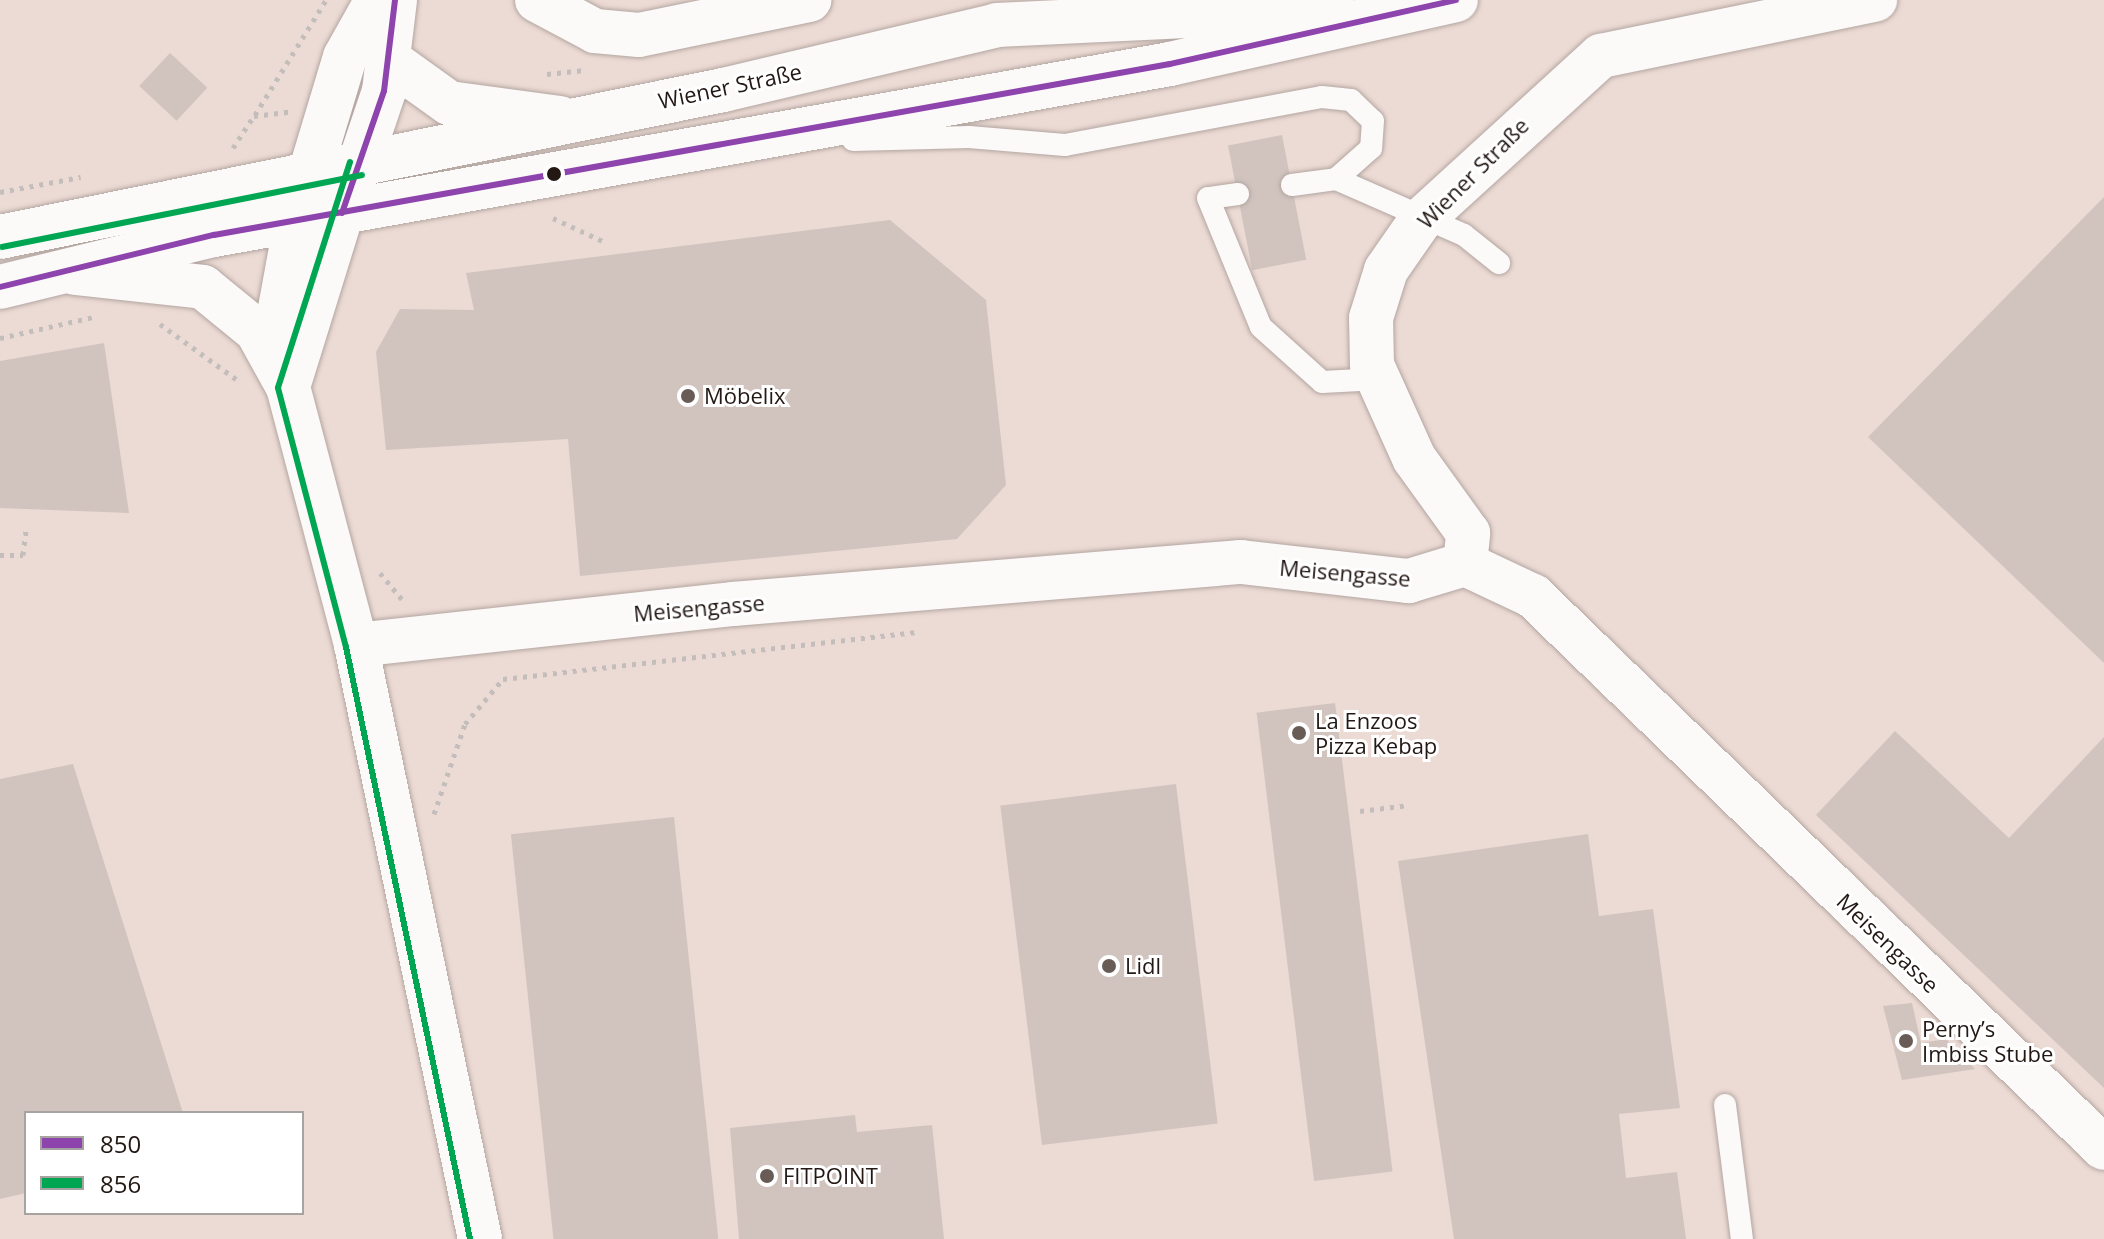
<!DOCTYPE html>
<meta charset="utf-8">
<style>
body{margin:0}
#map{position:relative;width:2104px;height:1239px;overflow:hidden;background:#ecdad4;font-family:"Open Sans",sans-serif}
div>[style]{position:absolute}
.building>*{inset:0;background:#d1c4bf;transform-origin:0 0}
.path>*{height:5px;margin-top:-2.5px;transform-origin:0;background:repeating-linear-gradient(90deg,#c3bebb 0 4px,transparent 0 10px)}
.roads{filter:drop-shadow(0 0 2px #b3a6a1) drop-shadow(0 0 2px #b3a6a1)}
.lane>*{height:22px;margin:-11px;padding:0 11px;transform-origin:11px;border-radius:11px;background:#fcf9f9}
.street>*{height:44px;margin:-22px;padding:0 22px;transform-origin:22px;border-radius:22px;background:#fcf9f9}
.secondary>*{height:44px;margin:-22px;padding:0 22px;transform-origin:22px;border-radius:22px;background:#fcf9f9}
.primary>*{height:44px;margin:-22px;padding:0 22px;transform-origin:22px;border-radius:22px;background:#fcf9f9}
.bus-1>*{height:6px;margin:-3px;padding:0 3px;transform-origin:3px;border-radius:3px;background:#8e44ad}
.bus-2>*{height:6px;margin:-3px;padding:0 3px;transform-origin:3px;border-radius:3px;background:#00a651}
.dots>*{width:22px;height:22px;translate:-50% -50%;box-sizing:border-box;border:4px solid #fff;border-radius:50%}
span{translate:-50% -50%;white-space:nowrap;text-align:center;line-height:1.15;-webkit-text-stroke:6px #fff;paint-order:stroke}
.street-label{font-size:22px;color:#231814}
.poi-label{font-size:22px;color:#231814}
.left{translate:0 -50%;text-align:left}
.legend{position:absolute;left:24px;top:1111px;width:280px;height:104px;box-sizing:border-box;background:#fff;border:2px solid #a7a3a1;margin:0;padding:10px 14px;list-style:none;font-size:24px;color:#231814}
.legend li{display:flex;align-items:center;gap:16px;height:40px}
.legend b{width:40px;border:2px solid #a7a3a1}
</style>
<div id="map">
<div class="building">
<i style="left:170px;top:53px;width:51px;height:45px;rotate:43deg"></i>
<i style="left:1282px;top:135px;width:127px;height:55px;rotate:79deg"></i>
<i style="clip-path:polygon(2104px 197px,2104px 663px,1868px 437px)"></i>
<i style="clip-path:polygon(890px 220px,986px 300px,1006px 485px,957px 539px,580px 576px,568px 439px,386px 450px,376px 352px,400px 309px,474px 310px,466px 273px)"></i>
<i style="clip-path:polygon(104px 343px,129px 513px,0 508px,0 361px)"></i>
<i style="left:1335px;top:703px;width:472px;height:79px;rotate:83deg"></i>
<i style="clip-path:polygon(1895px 731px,2009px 838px,2104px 737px,2104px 1088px,1816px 815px)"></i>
<i style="clip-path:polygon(73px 764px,183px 1113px,26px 1113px,26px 1193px,0 1199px,0 779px)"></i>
<i style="left:1176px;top:784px;width:342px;height:177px;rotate:83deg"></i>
<i style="left:674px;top:817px;width:424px;height:164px;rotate:84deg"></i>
<i style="clip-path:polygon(1588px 834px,1599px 916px,1653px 909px,1680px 1108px,1619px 1114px,1626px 1178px,1677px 1172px,1686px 1239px,1454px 1239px,1398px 861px)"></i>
<i style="clip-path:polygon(1912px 1003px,1921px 1043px,1946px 1039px,1975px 1069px,1902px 1080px,1883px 1006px)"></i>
<i style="clip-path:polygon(855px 1115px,857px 1132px,932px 1125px,944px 1239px,739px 1239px,730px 1128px)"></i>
</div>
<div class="path">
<i style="left:547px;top:74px;width:38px;rotate:-6deg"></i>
<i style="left:255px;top:115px;width:135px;rotate:-58.3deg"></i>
<i style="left:233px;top:148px;width:38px;rotate:-57deg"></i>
<i style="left:254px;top:116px;width:35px;rotate:-7deg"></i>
<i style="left:0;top:192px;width:82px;rotate:-10.5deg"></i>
<i style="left:553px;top:218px;width:57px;rotate:24.8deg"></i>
<i style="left:160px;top:324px;width:94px;rotate:35.9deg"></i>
<i style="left:0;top:338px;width:95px;rotate:-12.7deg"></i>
<i style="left:0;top:555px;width:23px"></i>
<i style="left:23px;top:555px;width:25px;rotate:-83deg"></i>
<i style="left:380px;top:573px;width:34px;rotate:50deg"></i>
<i style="left:1360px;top:811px;width:49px;rotate:-7deg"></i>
<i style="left:434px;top:814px;width:95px;rotate:-71deg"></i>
<i style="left:465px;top:724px;width:59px;rotate:-49.8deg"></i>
<i style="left:503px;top:679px;width:416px;rotate:-6.5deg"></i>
</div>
<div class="roads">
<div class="lane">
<i style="left:853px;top:140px;width:116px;rotate:-1.5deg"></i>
<i style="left:969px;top:137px;width:96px;rotate:4.8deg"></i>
<i style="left:1065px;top:145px;width:261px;rotate:-10.6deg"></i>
<i style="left:1322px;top:97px;width:29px;rotate:6deg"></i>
<i style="left:1351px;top:100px;width:30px;rotate:44deg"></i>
<i style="left:1373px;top:121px;width:27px;rotate:94deg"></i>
<i style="left:1371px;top:148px;width:47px;rotate:138.5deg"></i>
<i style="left:1292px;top:185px;width:44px;rotate:-7.8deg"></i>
<i style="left:1336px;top:179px;width:140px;rotate:23.6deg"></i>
<i style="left:1464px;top:235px;width:45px;rotate:38.7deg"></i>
<i style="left:1238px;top:194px;width:30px;rotate:172deg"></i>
<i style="left:1208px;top:198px;width:139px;rotate:67.7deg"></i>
<i style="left:1261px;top:327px;width:82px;rotate:42deg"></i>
<i style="left:1322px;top:382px;width:57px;rotate:-3deg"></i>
<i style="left:1725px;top:1105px;width:135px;rotate:82.8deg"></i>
</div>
<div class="street">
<i style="left:537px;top:0;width:66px;rotate:28.1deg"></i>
<i style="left:595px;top:31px;width:44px;rotate:5.2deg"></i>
<i style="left:639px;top:35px;width:174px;rotate:-11.6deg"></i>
<i style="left:75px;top:273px;width:129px;rotate:6.2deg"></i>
<i style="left:203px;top:287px;width:70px;rotate:39.2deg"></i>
<i style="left:257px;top:331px;width:64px;rotate:61deg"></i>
<i style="left:288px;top:387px;width:267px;rotate:75.2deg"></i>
<i style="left:356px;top:645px;width:607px;rotate:78.21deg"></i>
<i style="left:272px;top:352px;width:133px;rotate:-79.6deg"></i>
<i style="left:288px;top:387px;width:182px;rotate:-72.8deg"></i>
<i style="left:1465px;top:564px;width:31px;rotate:-84deg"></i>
<i style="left:1468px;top:533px;width:92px;rotate:-125.8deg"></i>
<i style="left:1414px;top:458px;width:102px;rotate:-114.3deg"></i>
<i style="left:1372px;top:365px;width:47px;rotate:-91.2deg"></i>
<i style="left:1371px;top:318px;width:50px;rotate:-72.6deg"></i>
<i style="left:1386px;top:270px;width:60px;rotate:-55.2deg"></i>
<i style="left:1420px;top:221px;width:245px;rotate:-42.4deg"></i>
<i style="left:1601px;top:56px;width:280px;rotate:-11.6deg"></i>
<i style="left:1465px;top:564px;width:75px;rotate:25.2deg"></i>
<i style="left:1533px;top:596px;width:794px;rotate:44.03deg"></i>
<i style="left:356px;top:645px;width:379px;rotate:-6.2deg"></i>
<i style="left:733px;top:604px;width:510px;rotate:-4.73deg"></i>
<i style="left:1241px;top:562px;width:169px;rotate:6.5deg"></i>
<i style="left:1409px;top:581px;width:59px;rotate:-16.9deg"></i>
</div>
<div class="secondary">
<i style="left:389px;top:60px;width:74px;rotate:35.6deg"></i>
<i style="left:449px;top:103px;width:112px;rotate:7.7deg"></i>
<i style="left:349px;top:195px;width:110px;rotate:-71.4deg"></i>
<i style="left:384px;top:91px;width:92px;rotate:-83.1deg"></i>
<i style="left:300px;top:206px;width:156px;rotate:-73.2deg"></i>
<i style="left:345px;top:57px;width:65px;rotate:-60.7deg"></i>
</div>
<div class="primary">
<i style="left:0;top:237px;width:738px;rotate:-11.49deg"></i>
<i style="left:723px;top:90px;width:282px;rotate:-13.3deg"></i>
<i style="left:997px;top:25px;width:337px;rotate:-2.7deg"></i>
<i style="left:0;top:287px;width:220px;rotate:-13.7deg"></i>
<i style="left:214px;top:235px;width:971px;rotate:-10.14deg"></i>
<i style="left:1170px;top:64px;width:293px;rotate:-12.6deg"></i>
</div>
</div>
<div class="bus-1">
<i style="left:342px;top:213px;width:129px;rotate:-71deg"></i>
<i style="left:384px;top:91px;width:92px;rotate:-83.1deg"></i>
<i style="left:0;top:287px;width:220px;rotate:-13.7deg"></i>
<i style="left:214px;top:235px;width:971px;rotate:-10.14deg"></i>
<i style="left:1170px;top:64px;width:293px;rotate:-12.6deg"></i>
</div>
<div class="bus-2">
<i style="left:350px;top:162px;width:237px;rotate:107.7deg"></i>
<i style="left:278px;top:388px;width:268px;rotate:75.3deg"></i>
<i style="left:346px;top:647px;width:605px;rotate:78.17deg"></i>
<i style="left:2px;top:247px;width:367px;rotate:-11.3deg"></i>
</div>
<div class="dots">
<i style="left:554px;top:174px;background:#231814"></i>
<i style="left:688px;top:396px;background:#695c57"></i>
<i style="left:1299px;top:733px;background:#695c57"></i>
<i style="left:1109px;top:966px;background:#695c57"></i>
<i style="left:1906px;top:1041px;background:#695c57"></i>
<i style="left:767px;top:1176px;background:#695c57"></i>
</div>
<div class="street-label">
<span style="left:730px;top:86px;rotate:-12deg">Wiener Straße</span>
<span style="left:1473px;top:173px;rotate:-45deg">Wiener Straße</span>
<span style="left:1345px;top:573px;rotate:5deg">Meisengasse</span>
<span style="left:699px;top:608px;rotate:-5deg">Meisengasse</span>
<span style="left:1888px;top:943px;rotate:44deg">Meisengasse</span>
</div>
<div class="poi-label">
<span class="left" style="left:704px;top:396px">Möbelix</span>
<span class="left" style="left:1315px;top:733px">La Enzoos<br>Pizza Kebap</span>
<span class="left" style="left:1125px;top:966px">Lidl</span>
<span class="left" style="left:1922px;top:1041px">Perny’s<br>Imbiss Stube</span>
<span class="left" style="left:783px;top:1176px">FITPOINT</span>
</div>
<ul class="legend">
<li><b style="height:10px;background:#8e44ad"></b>850</li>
<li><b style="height:10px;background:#00a651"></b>856</li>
</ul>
</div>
